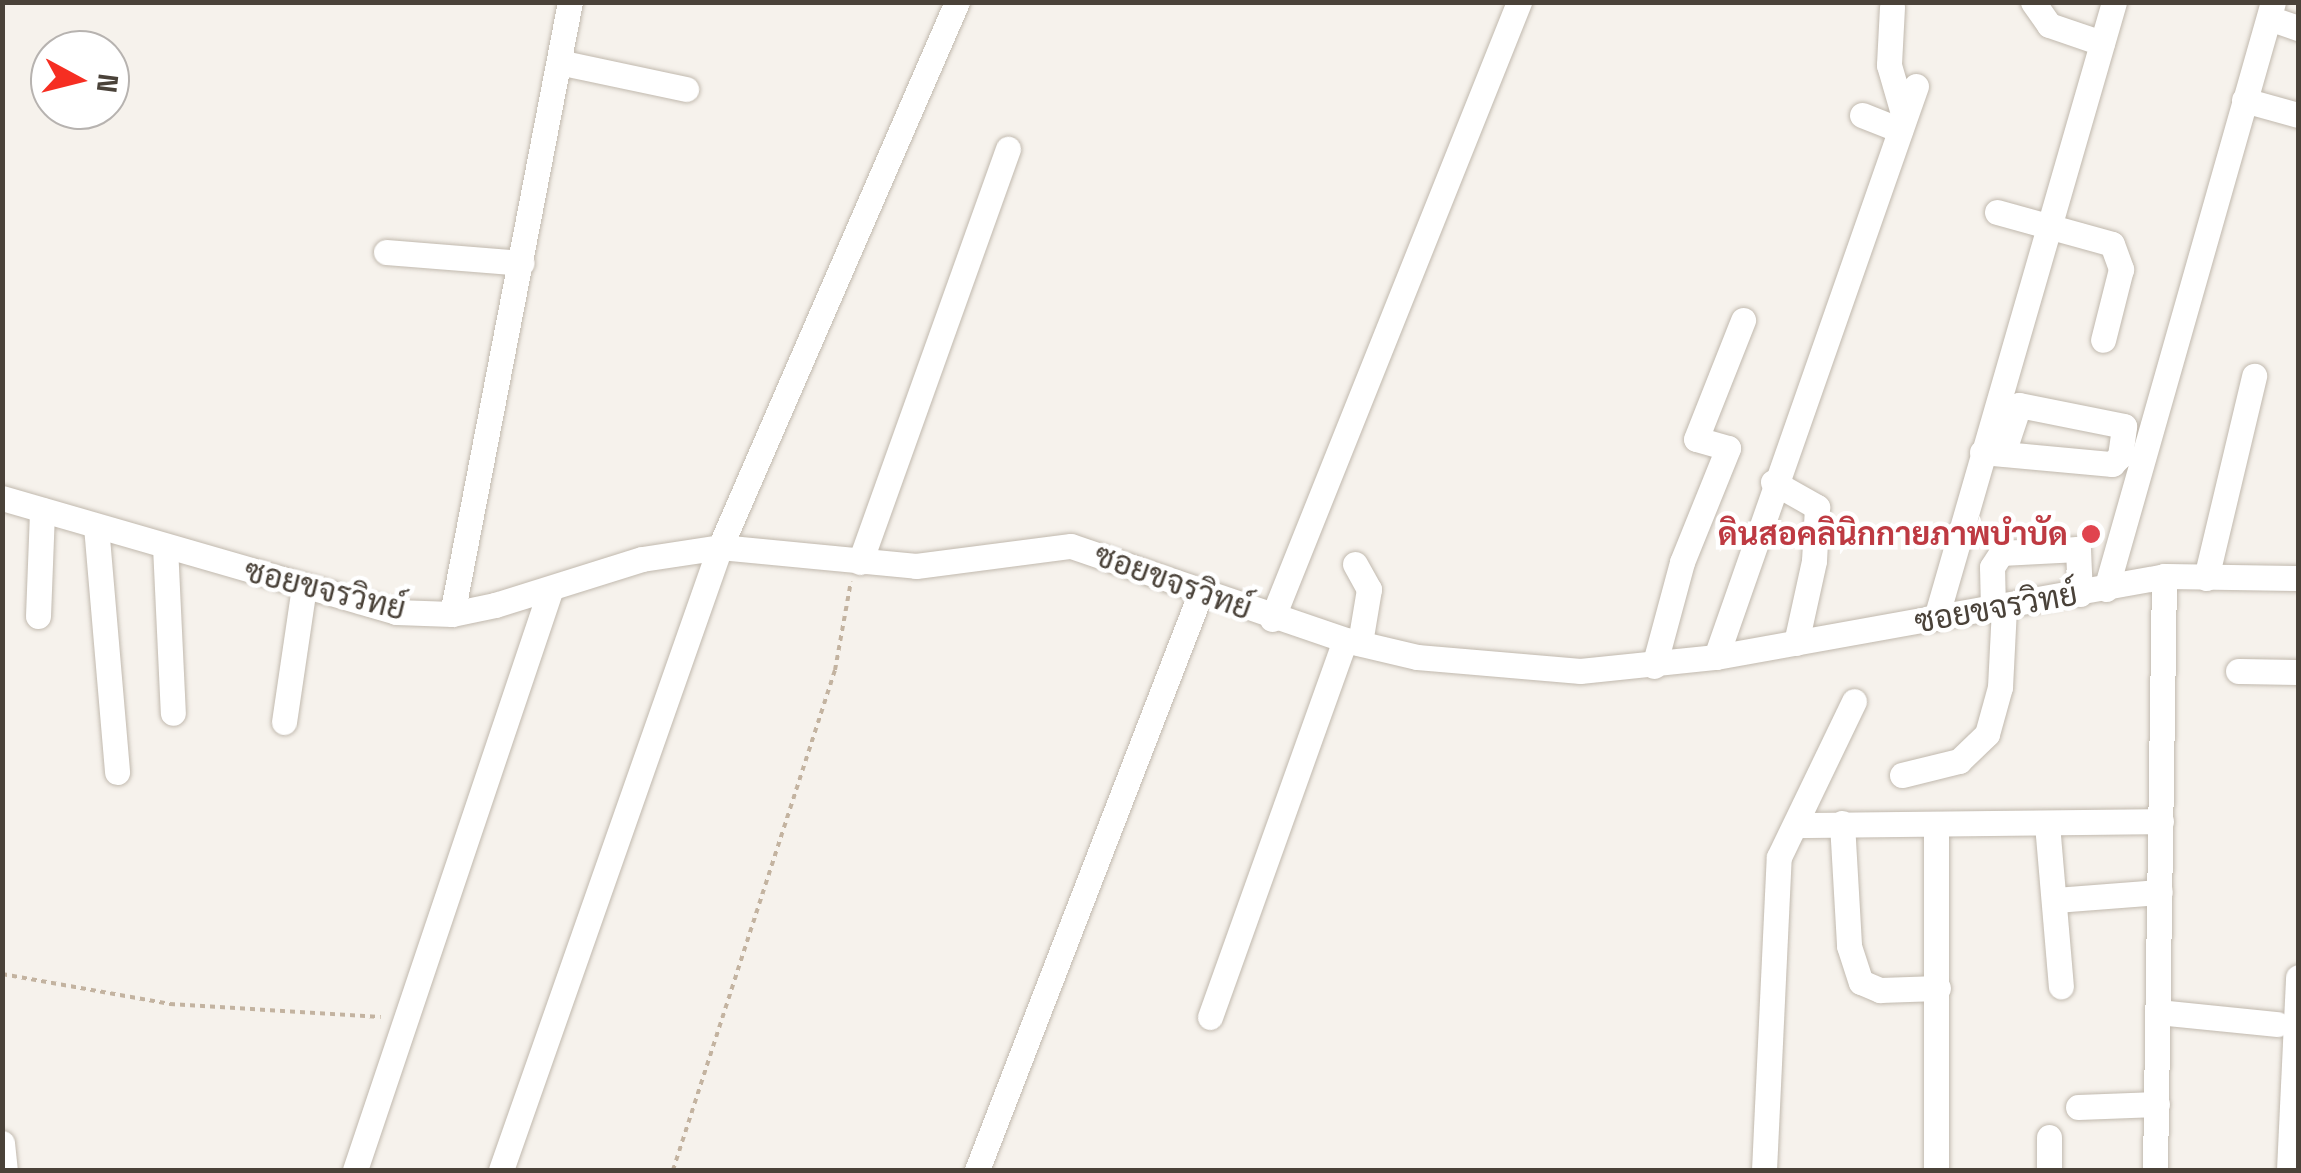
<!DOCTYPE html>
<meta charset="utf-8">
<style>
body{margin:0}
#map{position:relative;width:2301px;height:1173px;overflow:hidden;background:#f6f2ec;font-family:"Space Grotesk",Sarabun,sans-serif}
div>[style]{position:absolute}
.path>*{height:4px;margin-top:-2px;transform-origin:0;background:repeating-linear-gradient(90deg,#c3b3a0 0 5px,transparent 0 10px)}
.roads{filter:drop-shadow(0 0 2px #c1b9ae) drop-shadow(0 0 2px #c1b9ae)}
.minor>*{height:25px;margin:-12.5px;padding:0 12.5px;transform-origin:12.5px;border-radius:12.5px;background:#fff}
.dots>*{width:28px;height:28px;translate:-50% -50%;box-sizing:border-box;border:5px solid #fff;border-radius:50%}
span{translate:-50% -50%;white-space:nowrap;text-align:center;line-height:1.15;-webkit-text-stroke:9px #fff;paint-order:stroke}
.health-label{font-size:32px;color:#be3a42;font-weight:700}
.right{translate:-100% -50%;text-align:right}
.street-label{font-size:32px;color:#4a4239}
.frame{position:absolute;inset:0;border:5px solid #4a4239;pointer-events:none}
.north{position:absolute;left:30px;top:30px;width:100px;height:100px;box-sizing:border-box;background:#fff;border:2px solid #b7b3b0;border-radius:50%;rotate:97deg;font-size:28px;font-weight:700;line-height:40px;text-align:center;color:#4a4239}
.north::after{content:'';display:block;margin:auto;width:35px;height:45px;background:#f62e22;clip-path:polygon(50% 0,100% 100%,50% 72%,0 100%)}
</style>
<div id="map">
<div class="path">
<i style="left:2px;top:974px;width:171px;rotate:10.1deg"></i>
<i style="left:170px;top:1004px;width:211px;rotate:3.5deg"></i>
<i style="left:673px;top:1170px;width:526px;rotate:-72.05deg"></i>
<i style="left:835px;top:670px;width:90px;rotate:-79.8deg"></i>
</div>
<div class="roads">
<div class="minor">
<i style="left:2033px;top:2px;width:28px;rotate:55deg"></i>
<i style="left:2049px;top:25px;width:56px;rotate:18.8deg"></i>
<i style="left:1892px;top:7px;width:58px;rotate:93deg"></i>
<i style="left:1889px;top:65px;width:54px;rotate:73.9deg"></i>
<i style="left:2269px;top:18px;width:31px;rotate:19deg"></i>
<i style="left:559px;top:62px;width:130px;rotate:12deg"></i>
<i style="left:2244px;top:100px;width:56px;rotate:15.5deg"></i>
<i style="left:1862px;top:115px;width:41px;rotate:21.5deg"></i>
<i style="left:1997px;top:212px;width:119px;rotate:15.5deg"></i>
<i style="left:2112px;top:244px;width:27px;rotate:70deg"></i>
<i style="left:2121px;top:269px;width:73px;rotate:104.2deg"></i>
<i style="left:386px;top:252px;width:136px;rotate:4.6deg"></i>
<i style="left:1982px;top:452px;width:131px;rotate:5.3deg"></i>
<i style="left:2112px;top:464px;width:11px;rotate:-45deg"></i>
<i style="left:2120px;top:456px;width:30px;rotate:-82deg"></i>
<i style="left:2124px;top:426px;width:107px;rotate:-168.7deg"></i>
<i style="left:2019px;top:405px;width:51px;rotate:108.4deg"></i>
<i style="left:1773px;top:482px;width:51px;rotate:29.6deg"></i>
<i style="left:1817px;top:507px;width:54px;rotate:93.2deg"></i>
<i style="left:1814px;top:561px;width:84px;rotate:102.4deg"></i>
<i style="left:2px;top:498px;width:410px;rotate:16.1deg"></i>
<i style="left:396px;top:612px;width:56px;rotate:2deg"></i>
<i style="left:452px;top:614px;width:44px;rotate:-11.8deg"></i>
<i style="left:495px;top:605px;width:154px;rotate:-17.4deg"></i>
<i style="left:642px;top:559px;width:79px;rotate:-8.7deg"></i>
<i style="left:720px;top:547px;width:197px;rotate:5.5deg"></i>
<i style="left:916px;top:566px;width:156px;rotate:-7.4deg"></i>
<i style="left:1071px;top:546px;width:290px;rotate:18.9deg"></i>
<i style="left:1345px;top:640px;width:74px;rotate:13.3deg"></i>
<i style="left:1417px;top:657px;width:164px;rotate:4.9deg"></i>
<i style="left:1580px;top:671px;width:137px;rotate:-5.9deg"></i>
<i style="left:1716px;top:657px;width:455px;rotate:-10.2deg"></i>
<i style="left:2164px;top:576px;width:134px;rotate:0.9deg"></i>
<i style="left:96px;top:526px;width:247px;rotate:85.1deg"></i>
<i style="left:165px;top:546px;width:167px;rotate:87.3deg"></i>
<i style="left:860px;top:562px;width:439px;rotate:-70.3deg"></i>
<i style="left:1355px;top:564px;width:29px;rotate:61deg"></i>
<i style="left:1369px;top:589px;width:55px;rotate:99.5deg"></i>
<i style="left:2206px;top:578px;width:208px;rotate:-76.6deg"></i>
<i style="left:2106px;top:589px;width:610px;rotate:-74.12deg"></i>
<i style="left:1993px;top:610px;width:43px;rotate:-91.3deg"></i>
<i style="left:1992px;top:567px;width:17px;rotate:-57deg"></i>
<i style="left:2001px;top:553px;width:77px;rotate:-3deg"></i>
<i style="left:2078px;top:549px;width:45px;rotate:87.5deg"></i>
<i style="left:452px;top:614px;width:623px;rotate:-79.09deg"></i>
<i style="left:38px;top:616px;width:106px;rotate:-87.8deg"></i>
<i style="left:1936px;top:618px;width:641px;rotate:-73.88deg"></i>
<i style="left:1272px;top:619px;width:665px;rotate:-68.18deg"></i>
<i style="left:1716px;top:657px;width:605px;rotate:-70.7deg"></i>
<i style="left:1654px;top:666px;width:108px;rotate:-74.9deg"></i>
<i style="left:1682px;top:562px;width:123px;rotate:-68deg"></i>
<i style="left:1728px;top:448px;width:33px;rotate:-164deg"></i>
<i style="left:1696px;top:439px;width:128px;rotate:-68.4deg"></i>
<i style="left:2238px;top:671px;width:60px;rotate:1deg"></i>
<i style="left:284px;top:722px;width:137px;rotate:-81.6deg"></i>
<i style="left:1902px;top:775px;width:59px;rotate:-13.8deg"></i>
<i style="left:1959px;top:761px;width:39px;rotate:-44deg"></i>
<i style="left:1987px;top:734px;width:49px;rotate:-74.5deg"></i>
<i style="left:2000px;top:687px;width:79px;rotate:-87.1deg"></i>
<i style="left:1842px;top:823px;width:123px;rotate:86.7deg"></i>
<i style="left:1849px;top:946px;width:38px;rotate:72deg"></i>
<i style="left:1861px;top:982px;width:21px;rotate:23deg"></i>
<i style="left:1880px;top:990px;width:58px;rotate:-2deg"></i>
<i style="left:2047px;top:824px;width:163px;rotate:85.1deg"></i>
<i style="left:1799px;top:825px;width:362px;rotate:-0.6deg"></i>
<i style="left:2055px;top:900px;width:105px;rotate:-4.4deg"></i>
<i style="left:2158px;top:1012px;width:120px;rotate:5.8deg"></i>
<i style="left:1210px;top:1017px;width:400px;rotate:-70.3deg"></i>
<i style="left:2078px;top:1107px;width:79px;rotate:-2.2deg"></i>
<i style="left:2px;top:1143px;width:27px;rotate:84deg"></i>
<i style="left:355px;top:1170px;width:611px;rotate:-71.39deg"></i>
<i style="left:501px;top:1170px;width:660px;rotate:-70.63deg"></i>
<i style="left:720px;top:547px;width:594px;rotate:-66.5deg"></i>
<i style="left:977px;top:1170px;width:620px;rotate:-68.82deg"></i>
<i style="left:1764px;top:1170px;width:313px;rotate:-87.3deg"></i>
<i style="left:1779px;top:857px;width:173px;rotate:-64.3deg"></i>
<i style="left:1936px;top:1170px;width:344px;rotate:-90deg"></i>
<i style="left:2049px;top:1170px;width:33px;rotate:-90deg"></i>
<i style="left:2155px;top:1170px;width:594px;rotate:-89.13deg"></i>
<i style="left:2289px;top:1170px;width:193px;rotate:-87.3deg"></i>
</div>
</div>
<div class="dots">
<i style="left:2091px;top:534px;background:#e0444e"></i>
</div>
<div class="health-label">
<span class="right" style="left:2068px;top:534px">ดินสอคลินิกกายภาพบำบัด</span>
</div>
<div class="street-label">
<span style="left:1173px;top:582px;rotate:20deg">ซอยขจรวิทย์</span>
<span style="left:325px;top:590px;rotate:14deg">ซอยขจรวิทย์</span>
<span style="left:1996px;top:608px;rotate:-10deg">ซอยขจรวิทย์</span>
</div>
<div class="frame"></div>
<div class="north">N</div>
</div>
